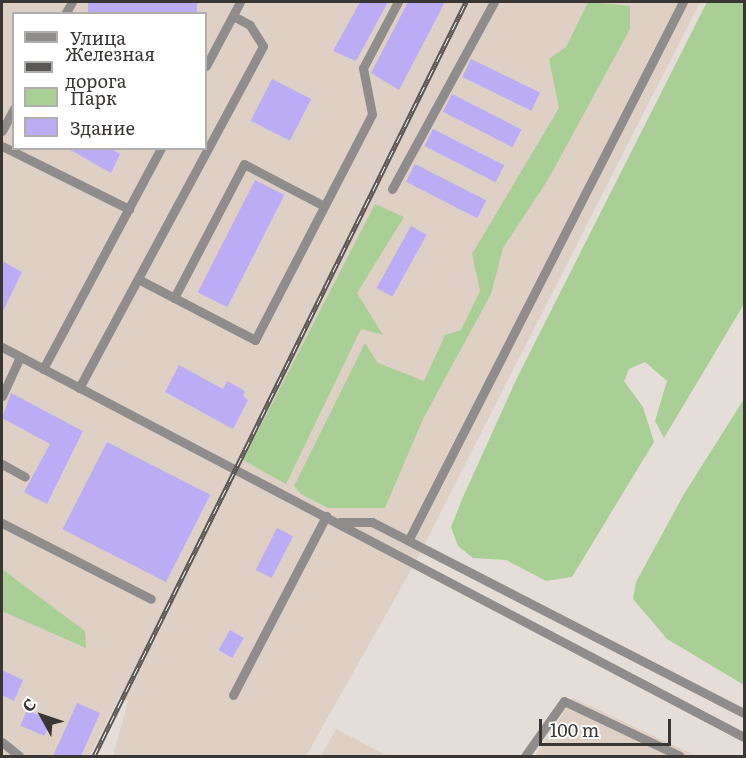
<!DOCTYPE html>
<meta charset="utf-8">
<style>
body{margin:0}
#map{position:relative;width:746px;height:758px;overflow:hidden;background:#e5ded8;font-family:Literata,serif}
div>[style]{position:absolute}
.built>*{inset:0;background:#ded0c5}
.green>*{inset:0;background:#aacf96}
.building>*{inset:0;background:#bcacf6;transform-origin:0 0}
.minor>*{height:9px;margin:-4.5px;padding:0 4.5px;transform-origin:4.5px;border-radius:4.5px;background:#908c8b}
.rail>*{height:5px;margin-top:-2.5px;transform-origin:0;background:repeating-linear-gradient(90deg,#fff 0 9px,#5a5653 0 18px);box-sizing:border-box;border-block:2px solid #5a5653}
span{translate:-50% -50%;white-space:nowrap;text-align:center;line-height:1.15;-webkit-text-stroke:4.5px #fff;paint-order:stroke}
.frame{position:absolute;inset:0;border:3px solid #393634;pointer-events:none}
.legend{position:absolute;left:12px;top:12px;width:195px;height:138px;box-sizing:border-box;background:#fff;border:2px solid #b0afae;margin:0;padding:8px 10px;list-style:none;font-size:18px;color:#393634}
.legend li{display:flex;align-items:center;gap:12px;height:30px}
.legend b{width:30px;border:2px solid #b0afae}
.north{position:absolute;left:12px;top:686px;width:60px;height:60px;-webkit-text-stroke:4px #fff;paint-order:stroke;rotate:310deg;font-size:16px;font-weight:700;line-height:24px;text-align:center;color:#393634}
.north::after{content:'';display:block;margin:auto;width:21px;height:27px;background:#393634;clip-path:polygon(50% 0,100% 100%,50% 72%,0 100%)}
.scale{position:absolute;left:539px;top:719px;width:132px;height:27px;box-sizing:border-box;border:3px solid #393634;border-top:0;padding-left:8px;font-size:18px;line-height:21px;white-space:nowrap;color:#393634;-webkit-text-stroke:4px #fff;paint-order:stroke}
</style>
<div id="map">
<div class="built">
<i style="clip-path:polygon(evenodd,2px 2px,700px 2px,415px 563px,306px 756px,113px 756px,128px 701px,119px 697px,90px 756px,2px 756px,2px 2px,14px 14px,206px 14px,206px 148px,14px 148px,14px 14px)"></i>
<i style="clip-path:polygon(573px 698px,697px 756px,535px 756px)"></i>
<i style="clip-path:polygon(336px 729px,388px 756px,321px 756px)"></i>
</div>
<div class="green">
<i style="clip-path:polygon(588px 2px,630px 6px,630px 29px,549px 178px,503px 248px,491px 294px,424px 417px,385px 508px,328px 508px,301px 494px,294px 486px,365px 343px,378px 363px,424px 381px,445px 335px,461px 330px,480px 291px,472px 254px,559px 108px,549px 59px,566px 47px)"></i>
<i style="clip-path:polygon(707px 2px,744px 2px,744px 304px,664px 438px,655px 421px,667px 381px,645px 362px,629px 369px,624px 381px,643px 407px,654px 442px,572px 577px,546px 581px,506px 560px,473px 558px,458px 546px,451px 527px,463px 497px,517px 378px)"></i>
<i style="clip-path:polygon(375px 204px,404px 217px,357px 293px,383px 335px,361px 329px,286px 484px,243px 460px)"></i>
<i style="clip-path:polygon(744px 399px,744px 685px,667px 639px,633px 599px,636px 582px,684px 494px)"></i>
<i style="clip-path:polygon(2px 569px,85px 631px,86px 648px,2px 611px)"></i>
</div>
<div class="building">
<i style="left:88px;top:2px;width:109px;height:13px"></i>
<i style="clip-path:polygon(360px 2px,388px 2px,356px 61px,333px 51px)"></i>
<i style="clip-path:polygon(408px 2px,445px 2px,399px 90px,371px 73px)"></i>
<i style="left:471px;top:59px;width:77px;height:20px;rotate:26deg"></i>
<i style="left:272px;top:79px;width:44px;height:47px;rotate:27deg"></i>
<i style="left:452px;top:94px;width:78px;height:20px;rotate:27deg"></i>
<i style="left:433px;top:129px;width:80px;height:19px;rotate:27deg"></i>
<i style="clip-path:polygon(67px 148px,111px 148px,120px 154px,111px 173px)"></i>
<i style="left:415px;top:164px;width:80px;height:20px;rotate:27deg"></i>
<i style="left:255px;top:180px;width:33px;height:126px;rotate:27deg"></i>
<i style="left:411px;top:226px;width:18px;height:71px;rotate:29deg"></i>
<i style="clip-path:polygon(2px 261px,22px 272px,2px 313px)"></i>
<i style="clip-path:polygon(179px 365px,223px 389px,227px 381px,245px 391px,243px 396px,248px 400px,233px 429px,165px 392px)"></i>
<i style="clip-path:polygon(11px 393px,83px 431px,47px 504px,24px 492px,50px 444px,2px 418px)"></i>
<i style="left:107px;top:442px;width:116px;height:98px;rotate:27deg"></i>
<i style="left:277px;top:528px;width:18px;height:47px;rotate:27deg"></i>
<i style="left:230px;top:630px;width:16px;height:23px;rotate:30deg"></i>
<i style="clip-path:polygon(2px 670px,23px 680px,14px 701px,2px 695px)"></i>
<i style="clip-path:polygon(77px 703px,100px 713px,81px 756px,53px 756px)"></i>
<i style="left:27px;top:710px;width:26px;height:17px;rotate:23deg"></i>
</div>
<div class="minor">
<i style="left:65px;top:14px;width:14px;rotate:-60deg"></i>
<i style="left:206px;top:66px;width:72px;rotate:-62deg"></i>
<i style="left:2px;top:131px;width:26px;rotate:-62deg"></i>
<i style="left:2px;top:146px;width:142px;rotate:26.4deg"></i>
<i style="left:392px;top:189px;width:213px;rotate:-61.4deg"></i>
<i style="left:138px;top:279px;width:132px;rotate:27.5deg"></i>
<i style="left:255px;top:340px;width:254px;rotate:-62.6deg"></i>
<i style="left:372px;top:114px;width:47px;rotate:-101.1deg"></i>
<i style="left:363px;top:68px;width:75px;rotate:-62.1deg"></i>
<i style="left:174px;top:298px;width:151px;rotate:-62.4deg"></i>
<i style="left:244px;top:164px;width:90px;rotate:27.7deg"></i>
<i style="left:2px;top:347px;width:838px;rotate:27.73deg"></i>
<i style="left:43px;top:369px;width:251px;rotate:-61.9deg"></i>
<i style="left:79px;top:388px;width:388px;rotate:-61.7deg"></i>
<i style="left:263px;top:46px;width:25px;rotate:-122deg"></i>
<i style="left:250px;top:25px;width:19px;rotate:-152deg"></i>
<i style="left:2px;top:396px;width:43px;rotate:-65.2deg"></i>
<i style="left:2px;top:464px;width:26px;rotate:29deg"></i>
<i style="left:340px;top:522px;width:32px"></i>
<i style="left:372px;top:522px;width:418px;rotate:27.2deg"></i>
<i style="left:2px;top:523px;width:167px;rotate:27deg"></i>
<i style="left:409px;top:539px;width:603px;rotate:-62.97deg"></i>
<i style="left:233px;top:695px;width:202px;rotate:-62.5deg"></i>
<i style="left:2px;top:742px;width:22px;rotate:39deg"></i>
<i style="left:525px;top:756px;width:67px;rotate:-54.7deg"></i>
<i style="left:564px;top:701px;width:128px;rotate:25.4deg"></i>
</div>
<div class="rail">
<i style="left:94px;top:756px;width:841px;rotate:-63.74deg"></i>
</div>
<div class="frame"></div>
<ul class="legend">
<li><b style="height:8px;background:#908c8b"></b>Улица</li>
<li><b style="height:8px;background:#5a5653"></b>Железная дорога</li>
<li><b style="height:16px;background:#aacf96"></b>Парк</li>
<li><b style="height:16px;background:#bcacf6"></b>Здание</li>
</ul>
<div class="north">С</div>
<div class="scale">100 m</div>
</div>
